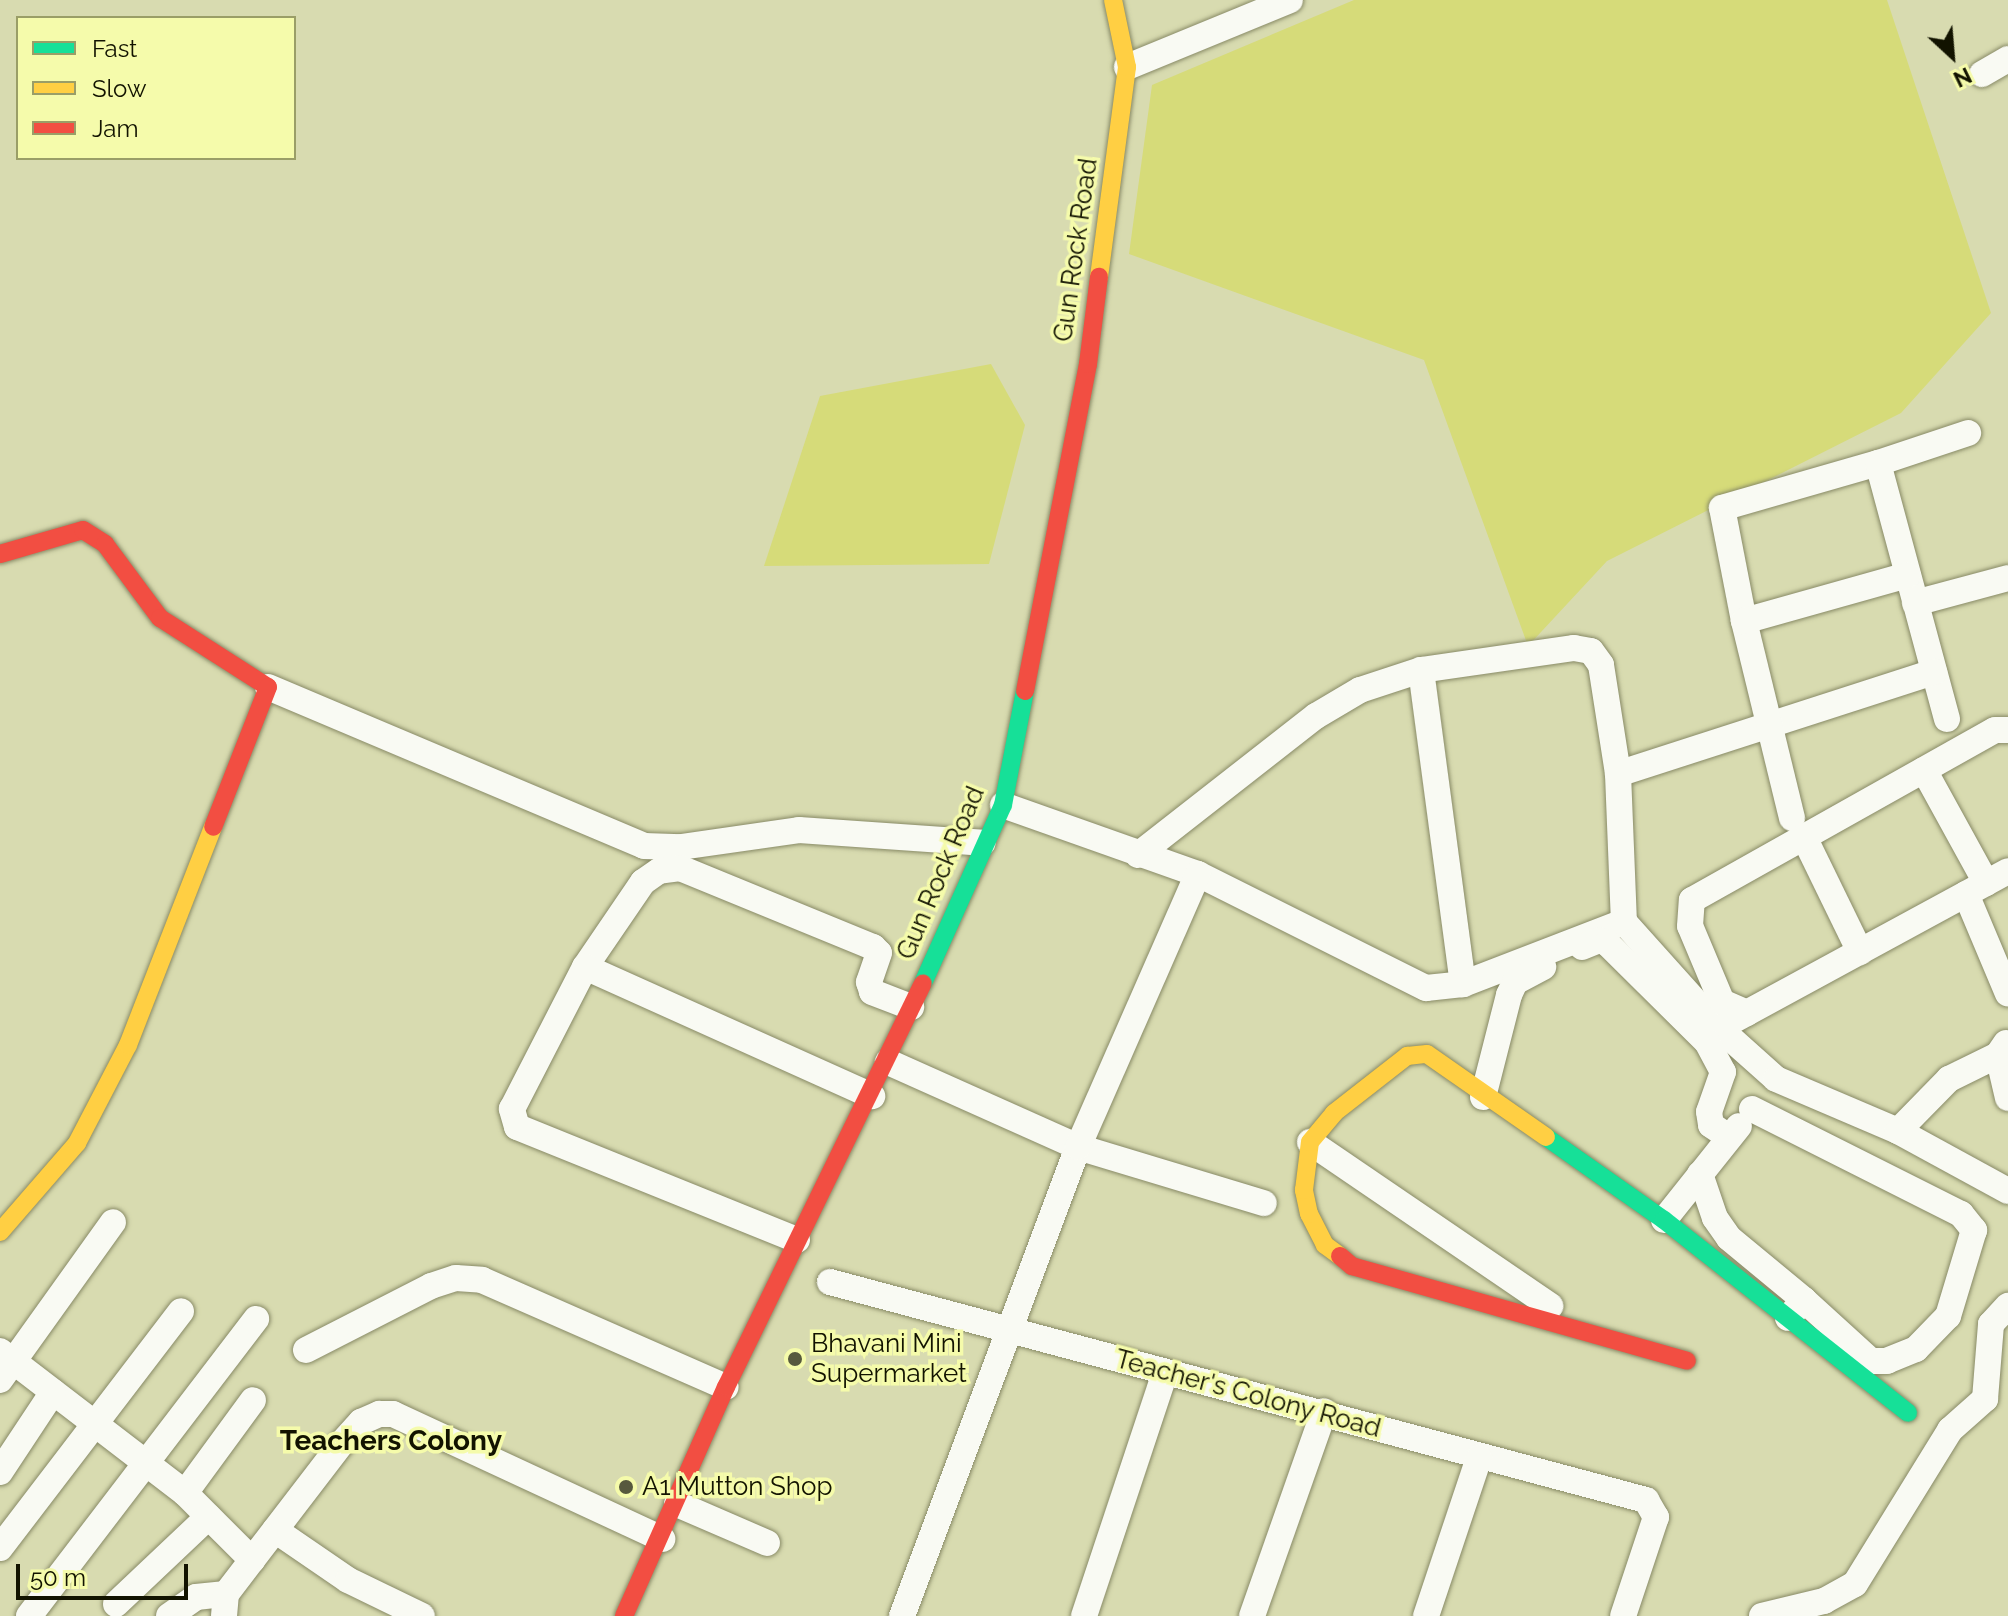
<!DOCTYPE html>
<style>
body{margin:0}
#map{position:relative;width:2008px;height:1616px;overflow:hidden;background:#d8dbb0;font-family:Raleway,sans-serif}
div>[style]{position:absolute}
.green>*{inset:0;background:#d6db79}
.roads{filter:drop-shadow(0 0 2px #888a66) drop-shadow(0 0 2px #888a66)}
.street>*{height:26px;margin:-13px;padding:0 13px;transform-origin:13px;border-radius:13px;background:#f9faf3}
.fast>*{height:18px;margin:-9px;padding:0 9px;transform-origin:9px;border-radius:9px;background:#16e098}
.slow>*{height:18px;margin:-9px;padding:0 9px;transform-origin:9px;border-radius:9px;background:#ffcf43}
.jam>*{height:18px;margin:-9px;padding:0 9px;transform-origin:9px;border-radius:9px;background:#f24e42}
.dots>*{width:22px;height:22px;translate:-50% -50%;box-sizing:border-box;border:4px solid #f5fbab;border-radius:50%}
span{translate:-50% -50%;white-space:nowrap;text-align:center;line-height:1.15;-webkit-text-stroke:7px #f5fbab;paint-order:stroke}
.street-label{font-size:26px;color:#121300}
.poi-label{font-size:26px;color:#121300}
.left{translate:0 -50%;text-align:left}
.neighbourhood-label{font-size:28px;color:#121300;font-weight:700}
.legend{position:absolute;left:16px;top:16px;width:280px;height:144px;box-sizing:border-box;background:#f5fbab;border:2px solid #9a9e67;margin:0;padding:10px 14px;list-style:none;font-size:24px;color:#121300}
.legend li{display:flex;align-items:center;gap:16px;height:40px}
.legend b{width:40px;border:2px solid #9a9e67}
.north{position:absolute;left:1912px;top:16px;width:80px;height:80px;-webkit-text-stroke:6px #f5fbab;paint-order:stroke;rotate:154deg;font-size:22px;font-weight:700;line-height:32px;text-align:center;color:#121300}
.north::after{content:'';display:block;margin:auto;width:28px;height:36px;background:#121300;clip-path:polygon(50% 0,100% 100%,50% 72%,0 100%)}
.scale{position:absolute;left:16px;top:1564px;width:172px;height:36px;box-sizing:border-box;border:4px solid #121300;border-top:0;padding-left:10px;font-size:24px;line-height:28px;white-space:nowrap;color:#121300;-webkit-text-stroke:6px #f5fbab;paint-order:stroke}
</style>
<div id="map">
<div class="green">
<i style="clip-path:polygon(1354px 0,1887px 0,1991px 313px,1901px 413px,1607px 561px,1528px 646px,1424px 360px,1129px 254px,1152px 85px)"></i>
<i style="clip-path:polygon(991px 364px,1025px 425px,989px 564px,764px 566px,820px 396px)"></i>
</div>
<div class="roads">
<div class="street">
<i style="left:1127px;top:67px;width:176px;rotate:-22.3deg"></i>
<i style="left:1982px;top:74px;width:30px;rotate:-30deg"></i>
<i style="left:1915px;top:603px;width:96px;rotate:-15deg"></i>
<i style="left:1744px;top:621px;width:115px;rotate:-101deg"></i>
<i style="left:1722px;top:508px;width:162px;rotate:-16.1deg"></i>
<i style="left:1421px;top:670px;width:317px;rotate:82.4deg"></i>
<i style="left:268px;top:687px;width:408px;rotate:22.9deg"></i>
<i style="left:644px;top:846px;width:37px;rotate:2deg"></i>
<i style="left:681px;top:847px;width:119px;rotate:-8.2deg"></i>
<i style="left:799px;top:830px;width:184px;rotate:4deg"></i>
<i style="left:1947px;top:719px;width:265px;rotate:-105.1deg"></i>
<i style="left:1878px;top:463px;width:95px;rotate:-18.4deg"></i>
<i style="left:1924px;top:770px;width:129px;rotate:61.2deg"></i>
<i style="left:1618px;top:774px;width:332px;rotate:-17.9deg"></i>
<i style="left:1003px;top:805px;width:207px;rotate:19.5deg"></i>
<i style="left:1198px;top:874px;width:255px;rotate:26.6deg"></i>
<i style="left:1426px;top:988px;width:37px;rotate:-6deg"></i>
<i style="left:1463px;top:984px;width:173px;rotate:-21.1deg"></i>
<i style="left:1624px;top:922px;width:142px;rotate:48.1deg"></i>
<i style="left:1719px;top:1028px;width:76px;rotate:41.8deg"></i>
<i style="left:1776px;top:1079px;width:133px;rotate:23.1deg"></i>
<i style="left:1898px;top:1131px;width:125px;rotate:28.6deg"></i>
<i style="left:1792px;top:818px;width:203px;rotate:-103.7deg"></i>
<i style="left:1744px;top:621px;width:170px;rotate:-15.7deg"></i>
<i style="left:1804px;top:837px;width:128px;rotate:64deg"></i>
<i style="left:1138px;top:855px;width:226px;rotate:-38deg"></i>
<i style="left:1316px;top:716px;width:51px;rotate:-30.6deg"></i>
<i style="left:1360px;top:690px;width:64px;rotate:-18.2deg"></i>
<i style="left:1421px;top:670px;width:155px;rotate:-8.2deg"></i>
<i style="left:1574px;top:648px;width:17px;rotate:10deg"></i>
<i style="left:1591px;top:651px;width:17px;rotate:54deg"></i>
<i style="left:1601px;top:665px;width:110px;rotate:81.1deg"></i>
<i style="left:1618px;top:774px;width:148px;rotate:87.7deg"></i>
<i style="left:1966px;top:894px;width:108px;rotate:67.2deg"></i>
<i style="left:1582px;top:947px;width:18px;rotate:-22deg"></i>
<i style="left:1599px;top:940px;width:9px;rotate:21deg"></i>
<i style="left:1607px;top:943px;width:141px;rotate:44.7deg"></i>
<i style="left:1707px;top:1042px;width:34px;rotate:62deg"></i>
<i style="left:1723px;top:1072px;width:42px;rotate:109.3deg"></i>
<i style="left:1709px;top:1112px;width:13px;rotate:81deg"></i>
<i style="left:1711px;top:1125px;width:22px;rotate:34deg"></i>
<i style="left:585px;top:967px;width:103px;rotate:-55.7deg"></i>
<i style="left:643px;top:882px;width:19px;rotate:-35deg"></i>
<i style="left:659px;top:871px;width:21px;rotate:-8deg"></i>
<i style="left:680px;top:868px;width:209px;rotate:22.3deg"></i>
<i style="left:873px;top:947px;width:8px;rotate:45deg"></i>
<i style="left:879px;top:953px;width:31px;rotate:109deg"></i>
<i style="left:869px;top:982px;width:10px;rotate:73deg"></i>
<i style="left:872px;top:992px;width:42px;rotate:21deg"></i>
<i style="left:1747px;top:1013px;width:27px;rotate:-156deg"></i>
<i style="left:1722px;top:1002px;width:82px;rotate:-112.8deg"></i>
<i style="left:1690px;top:926px;width:26px;rotate:-86deg"></i>
<i style="left:1692px;top:900px;width:347px;rotate:-29.3deg"></i>
<i style="left:1995px;top:730px;width:13px"></i>
<i style="left:1732px;top:1021px;width:314px;rotate:-28.5deg"></i>
<i style="left:2006px;top:1043px;width:14px;rotate:124deg"></i>
<i style="left:1998px;top:1055px;width:44px;rotate:76.9deg"></i>
<i style="left:888px;top:1062px;width:208px;rotate:24.1deg"></i>
<i style="left:1078px;top:1147px;width:194px;rotate:16.8deg"></i>
<i style="left:1483px;top:1097px;width:105px;rotate:-75.7deg"></i>
<i style="left:1509px;top:995px;width:14px;rotate:-65deg"></i>
<i style="left:1515px;top:982px;width:32px;rotate:-28deg"></i>
<i style="left:1752px;top:1109px;width:234px;rotate:26.7deg"></i>
<i style="left:1961px;top:1214px;width:21px;rotate:51deg"></i>
<i style="left:1974px;top:1230px;width:90px;rotate:106.8deg"></i>
<i style="left:1948px;top:1316px;width:46px;rotate:134.1deg"></i>
<i style="left:1916px;top:1349px;width:31px;rotate:158deg"></i>
<i style="left:1887px;top:1361px;width:16px;rotate:180deg"></i>
<i style="left:1871px;top:1361px;width:91px;rotate:-137.7deg"></i>
<i style="left:1804px;top:1300px;width:24px;rotate:132deg"></i>
<i style="left:1898px;top:1131px;width:73px;rotate:-45.6deg"></i>
<i style="left:1949px;top:1079px;width:66px;rotate:-26.2deg"></i>
<i style="left:1310px;top:1142px;width:291px;rotate:34.3deg"></i>
<i style="left:1700px;top:1174px;width:46px;rotate:71.2deg"></i>
<i style="left:1715px;top:1218px;width:24px;rotate:55deg"></i>
<i style="left:1729px;top:1238px;width:97px;rotate:39.6deg"></i>
<i style="left:1664px;top:1220px;width:120px;rotate:-51.4deg"></i>
<i style="left:797px;top:1240px;width:302px;rotate:-158deg"></i>
<i style="left:517px;top:1127px;width:19px;rotate:-106deg"></i>
<i style="left:512px;top:1109px;width:160px;rotate:-62.8deg"></i>
<i style="left:585px;top:967px;width:315px;rotate:24.2deg"></i>
<i style="left:830px;top:1282px;width:845px;rotate:14.96deg"></i>
<i style="left:1646px;top:1500px;width:20px;rotate:60deg"></i>
<i style="left:1656px;top:1517px;width:104px;rotate:108.4deg"></i>
<i style="left:306px;top:1350px;width:140px;rotate:-27.1deg"></i>
<i style="left:431px;top:1286px;width:26px;rotate:-18deg"></i>
<i style="left:456px;top:1278px;width:26px;rotate:4deg"></i>
<i style="left:482px;top:1280px;width:266px;rotate:23.7deg"></i>
<i style="left:0;top:1351px;width:233px;rotate:37.5deg"></i>
<i style="left:185px;top:1493px;width:95px;rotate:45deg"></i>
<i style="left:252px;top:1560px;width:146px;rotate:-52.5deg"></i>
<i style="left:341px;top:1444px;width:30px;rotate:-48deg"></i>
<i style="left:361px;top:1422px;width:20px;rotate:-24deg"></i>
<i style="left:379px;top:1414px;width:14px"></i>
<i style="left:393px;top:1414px;width:297px;rotate:24.9deg"></i>
<i style="left:0;top:1380px;width:194px;rotate:-54.4deg"></i>
<i style="left:0;top:1472px;width:96px;rotate:-56.5deg"></i>
<i style="left:185px;top:1493px;width:115px;rotate:-53.8deg"></i>
<i style="left:677px;top:1504px;width:98px;rotate:23.4deg"></i>
<i style="left:275px;top:1530px;width:88px;rotate:34.4deg"></i>
<i style="left:348px;top:1580px;width:82px;rotate:25.9deg"></i>
<i style="left:0;top:1548px;width:298px;rotate:-52.6deg"></i>
<i style="left:116px;top:1604px;width:127px;rotate:-43.4deg"></i>
<i style="left:29px;top:1616px;width:374px;rotate:-52.6deg"></i>
<i style="left:169px;top:1616px;width:33px;rotate:-35deg"></i>
<i style="left:196px;top:1597px;width:30px;rotate:-6deg"></i>
<i style="left:224px;top:1616px;width:22px;rotate:-85deg"></i>
<i style="left:226px;top:1594px;width:43px;rotate:-52.6deg"></i>
<i style="left:902px;top:1616px;width:501px;rotate:-69.43deg"></i>
<i style="left:1078px;top:1147px;width:298px;rotate:-66.3deg"></i>
<i style="left:1084px;top:1616px;width:257px;rotate:-71.6deg"></i>
<i style="left:1252px;top:1616px;width:217px;rotate:-70.6deg"></i>
<i style="left:1426px;top:1616px;width:167px;rotate:-71.5deg"></i>
<i style="left:1762px;top:1616px;width:64px;rotate:-13.6deg"></i>
<i style="left:1824px;top:1601px;width:35px;rotate:-29deg"></i>
<i style="left:1855px;top:1584px;width:181px;rotate:-58.3deg"></i>
<i style="left:1950px;top:1430px;width:47px;rotate:-41.5deg"></i>
<i style="left:1985px;top:1399px;width:75px;rotate:-85.4deg"></i>
<i style="left:1991px;top:1324px;width:25px;rotate:-47deg"></i>
</div>
<div class="fast">
<i style="left:923px;top:983px;width:195px;rotate:-65.8deg"></i>
<i style="left:1003px;top:805px;width:116px;rotate:-79.1deg"></i>
<i style="left:1546px;top:1137px;width:144px;rotate:35.1deg"></i>
<i style="left:1664px;top:1220px;width:311px;rotate:38.3deg"></i>
</div>
<div class="slow">
<i style="left:1099px;top:277px;width:212px;rotate:-82.4deg"></i>
<i style="left:1127px;top:67px;width:68px;rotate:-101.8deg"></i>
<i style="left:0;top:1232px;width:118px;rotate:-49.1deg"></i>
<i style="left:77px;top:1143px;width:110px;rotate:-62.5deg"></i>
<i style="left:128px;top:1045px;width:234px;rotate:-68.7deg"></i>
<i style="left:1340px;top:1256px;width:19px;rotate:-144deg"></i>
<i style="left:1325px;top:1245px;width:35px;rotate:-117deg"></i>
<i style="left:1309px;top:1214px;width:25px;rotate:-102deg"></i>
<i style="left:1304px;top:1190px;width:48px;rotate:-82.9deg"></i>
<i style="left:1310px;top:1142px;width:38px;rotate:-50deg"></i>
<i style="left:1334px;top:1113px;width:93px;rotate:-38deg"></i>
<i style="left:1407px;top:1056px;width:20px;rotate:-6deg"></i>
<i style="left:1427px;top:1054px;width:145px;rotate:34.9deg"></i>
</div>
<div class="jam">
<i style="left:0;top:554px;width:86px;rotate:-16.1deg"></i>
<i style="left:83px;top:530px;width:26px;rotate:32deg"></i>
<i style="left:105px;top:544px;width:92px;rotate:53.4deg"></i>
<i style="left:160px;top:618px;width:128px;rotate:32.6deg"></i>
<i style="left:268px;top:687px;width:150px;rotate:111.4deg"></i>
<i style="left:1025px;top:691px;width:333px;rotate:-79.1deg"></i>
<i style="left:1088px;top:364px;width:88px;rotate:-82.8deg"></i>
<i style="left:1340px;top:1256px;width:16px;rotate:40deg"></i>
<i style="left:1352px;top:1266px;width:348px;rotate:15.8deg"></i>
<i style="left:624px;top:1616px;width:251px;rotate:-66deg"></i>
<i style="left:726px;top:1387px;width:449px;rotate:-64deg"></i>
</div>
</div>
<div class="dots">
<i style="left:795px;top:1359px;background:#57593e"></i>
<i style="left:626px;top:1487px;background:#57593e"></i>
</div>
<div class="street-label">
<span style="left:1076px;top:250px;rotate:-82deg">Gun Rock Road</span>
<span style="left:941px;top:873px;rotate:-67deg">Gun Rock Road</span>
<span style="left:1248px;top:1394px;rotate:15deg">Teacher's Colony Road</span>
</div>
<div class="poi-label">
<span class="left" style="left:811px;top:1359px">Bhavani Mini<br>Supermarket</span>
<span class="left" style="left:642px;top:1487px">A1 Mutton Shop</span>
</div>
<div class="neighbourhood-label">
<span style="left:391px;top:1441px">Teachers Colony</span>
</div>
<ul class="legend">
<li><b style="height:10px;background:#16e098"></b>Fast</li>
<li><b style="height:10px;background:#ffcf43"></b>Slow</li>
<li><b style="height:10px;background:#f24e42"></b>Jam</li>
</ul>
<div class="north">N</div>
<div class="scale">50 m</div>
</div>
